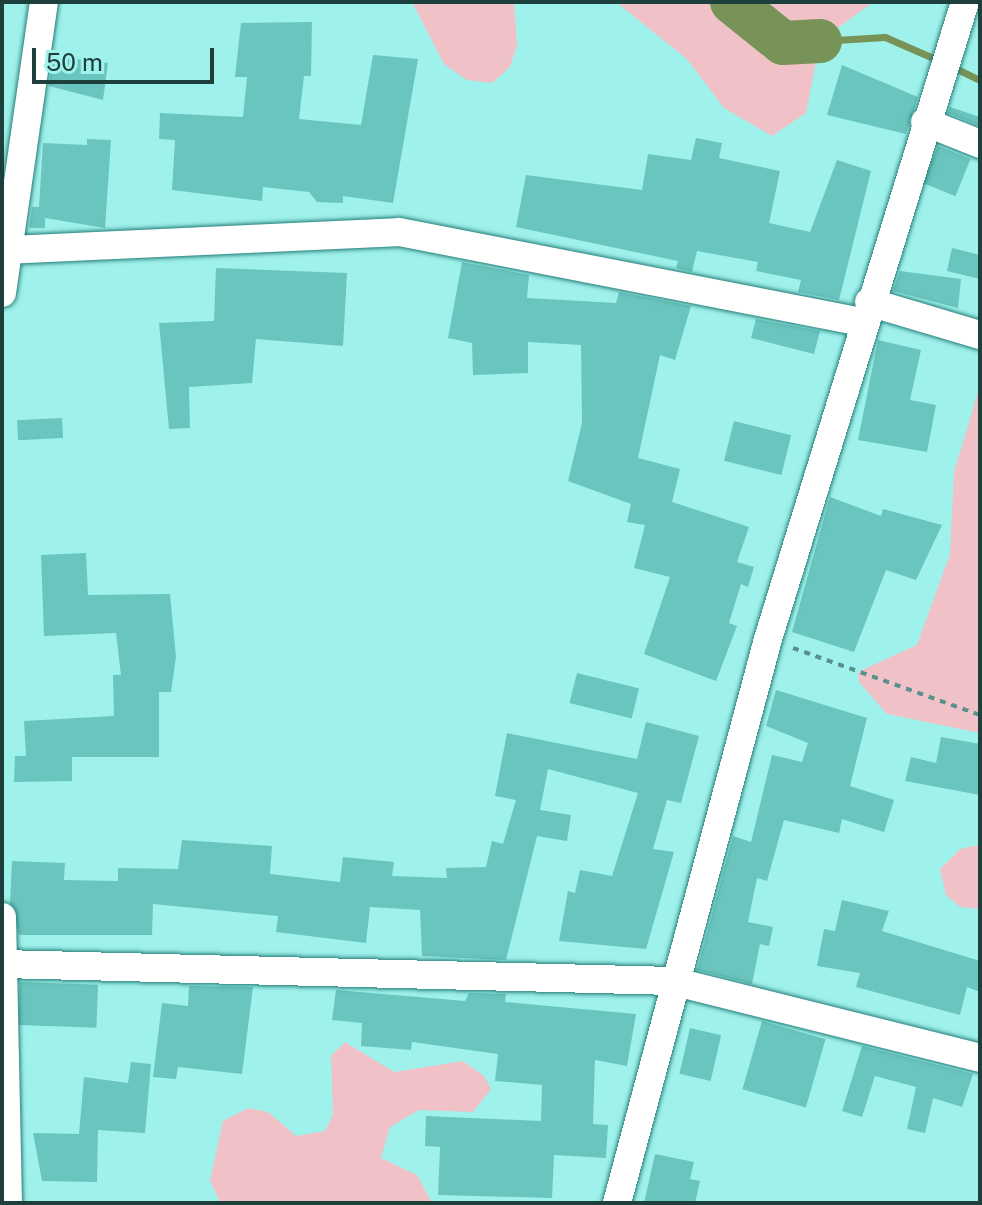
<!DOCTYPE html>
<style>
body{margin:0}
#map{position:relative;width:982px;height:1205px;overflow:hidden;background:#9ff2eb;font-family:"Public Sans",sans-serif}
div>[style]{position:absolute}
.green>*{inset:0;background:#f1c1c8}
.stream>*{height:7px;margin:-3.5px;padding:0 3.5px;transform-origin:3.5px;border-radius:3.5px;background:#789358}
.river>*{height:44px;margin:-22px;padding:0 22px;transform-origin:22px;border-radius:22px;background:#789358}
.building>*{inset:0;background:#6ac5be;transform-origin:0 0}
.path>*{height:4px;margin-top:-2px;transform-origin:0;background:repeating-linear-gradient(90deg,#58918d 0 6px,transparent 0 12px)}
.roads{filter:drop-shadow(0 0 2px #257e78) drop-shadow(0 0 2px #257e78)}
.minor>*{height:28px;margin:-14px;padding:0 14px;transform-origin:14px;border-radius:14px;background:#fff}
span{translate:-50% -50%;white-space:nowrap;text-align:center;line-height:1.15;-webkit-text-stroke:8px #9ff2eb;paint-order:stroke}
.frame{position:absolute;inset:0;border:4px solid #1d403d;pointer-events:none}
.scale{position:absolute;left:32px;top:48px;width:182px;height:36px;box-sizing:border-box;border:4px solid #1d403d;border-top:0;padding-left:10px;font-size:24px;line-height:28px;white-space:nowrap;color:#1d403d;-webkit-text-stroke:6px #9ff2eb;paint-order:stroke}
</style>
<div id="map">
<div class="green">
<i style="clip-path:polygon(412px 2px,514px 2px,517px 46px,510px 67px,492px 83px,467px 80px,444px 64px)"></i>
<i style="clip-path:polygon(616px 2px,873px 2px,820px 41px,806px 113px,772px 136px,724px 108px,687px 59px)"></i>
<i style="clip-path:polygon(980px 385px,980px 733px,887px 714px,859px 682px,858px 672px,917px 645px,950px 554px,954px 472px)"></i>
<i style="clip-path:polygon(980px 845px,980px 909px,960px 907px,946px 895px,940px 869px,960px 849px)"></i>
<i style="clip-path:polygon(345px 1042px,394px 1072px,463px 1061px,484px 1076px,491px 1089px,473px 1112px,419px 1110px,390px 1127px,381px 1158px,417px 1175px,432px 1203px,220px 1203px,210px 1180px,223px 1121px,248px 1108px,268px 1112px,296px 1136px,325px 1131px,333px 1115px,331px 1056px)"></i>
</div>
<div class="stream">
<i style="left:820px;top:41px;width:65px;rotate:-3.5deg"></i>
<i style="left:885px;top:37px;width:60px;rotate:23.6deg"></i>
<i style="left:951px;top:66px;width:32px;rotate:26deg"></i>
</div>
<div class="river">
<i style="left:732px;top:2px;width:65px;rotate:38.8deg"></i>
<i style="left:783px;top:43px;width:37px;rotate:-3deg"></i>
</div>
<div class="building">
<i style="clip-path:polygon(312px 22px,311px 76px,304px 76px,299px 119px,361px 125px,373px 55px,418px 59px,393px 203px,343px 196px,343px 203px,317px 202px,309px 192px,263px 187px,262px 201px,172px 190px,175px 140px,159px 139px,160px 113px,243px 117px,247px 77px,235px 77px,241px 23px)"></i>
<i style="clip-path:polygon(53px 56px,108px 63px,103px 100px,49px 86px)"></i>
<i style="clip-path:polygon(842px 65px,918px 97px,906px 134px,827px 115px)"></i>
<i style="clip-path:polygon(950px 107px,980px 117px,980px 126px,948px 113px)"></i>
<i style="clip-path:polygon(696px 138px,722px 143px,719px 158px,780px 171px,769px 223px,810px 232px,837px 160px,871px 171px,839px 300px,798px 292px,801px 280px,756px 271px,758px 262px,697px 251px,692px 272px,676px 268px,678px 261px,516px 227px,526px 175px,642px 190px,648px 154px,691px 160px)"></i>
<i style="clip-path:polygon(87px 139px,111px 140px,105px 228px,45px 218px,45px 228px,29px 228px,32px 207px,39px 207px,43px 143px,87px 145px)"></i>
<i style="left:938px;top:146px;width:35px;height:40px;rotate:22deg"></i>
<i style="clip-path:polygon(952px 248px,980px 255px,980px 279px,947px 271px)"></i>
<i style="clip-path:polygon(462px 262px,529px 275px,527px 298px,616px 303px,619px 292px,691px 306px,675px 360px,660px 355px,638px 458px,680px 469px,672px 502px,749px 527px,737px 562px,754px 567px,748px 587px,741px 584px,729px 623px,737px 626px,716px 681px,644px 654px,670px 577px,634px 568px,645px 525px,627px 522px,631px 504px,568px 481px,582px 423px,581px 345px,528px 342px,528px 373px,473px 375px,472px 343px,448px 338px)"></i>
<i style="clip-path:polygon(216px 268px,347px 273px,343px 346px,256px 339px,252px 383px,189px 387px,190px 428px,169px 429px,159px 323px,214px 321px)"></i>
<i style="clip-path:polygon(900px 271px,961px 279px,958px 308px,893px 291px)"></i>
<i style="clip-path:polygon(756px 319px,820px 331px,814px 354px,751px 338px)"></i>
<i style="clip-path:polygon(878px 340px,921px 350px,910px 400px,936px 405px,927px 452px,858px 440px)"></i>
<i style="left:62px;top:418px;width:20px;height:45px;rotate:87deg"></i>
<i style="left:734px;top:421px;width:59px;height:41px;rotate:14deg"></i>
<i style="clip-path:polygon(830px 497px,881px 516px,883px 509px,942px 525px,916px 580px,886px 570px,854px 652px,792px 632px)"></i>
<i style="clip-path:polygon(86px 553px,88px 595px,170px 594px,176px 657px,171px 692px,159px 692px,159px 757px,72px 757px,72px 781px,14px 782px,15px 756px,26px 756px,24px 721px,114px 716px,113px 675px,121px 675px,116px 633px,44px 636px,41px 555px)"></i>
<i style="left:577px;top:673px;width:64px;height:31px;rotate:14deg"></i>
<i style="clip-path:polygon(776px 690px,867px 718px,850px 786px,894px 800px,884px 832px,842px 819px,839px 833px,784px 820px,767px 881px,757px 878px,748px 922px,773px 927px,769px 946px,760px 944px,752px 984px,697px 970px,733px 836px,751px 842px,772px 755px,802px 762px,808px 743px,766px 726px)"></i>
<i style="clip-path:polygon(646px 722px,699px 736px,681px 803px,667px 800px,653px 849px,674px 852px,646px 949px,559px 941px,568px 891px,575px 893px,580px 870px,612px 876px,638px 793px,548px 769px,540px 810px,571px 815px,567px 841px,537px 836px,506px 960px,422px 956px,420px 910px,370px 907px,366px 943px,276px 932px,278px 916px,153px 904px,152px 935px,19px 935px,10px 902px,12px 861px,65px 863px,64px 880px,118px 881px,118px 868px,178px 869px,182px 840px,272px 846px,270px 874px,340px 882px,343px 857px,394px 862px,392px 876px,447px 878px,446px 868px,486px 867px,492px 841px,503px 844px,516px 800px,495px 796px,507px 733px,637px 759px)"></i>
<i style="clip-path:polygon(941px 737px,980px 744px,980px 795px,905px 781px,911px 757px,936px 763px)"></i>
<i style="clip-path:polygon(842px 900px,889px 911px,882px 931px,980px 961px,980px 992px,967px 987px,960px 1015px,856px 987px,860px 973px,817px 966px,824px 929px,835px 931px)"></i>
<i style="left:20px;top:982px;width:78px;height:43px;rotate:2deg"></i>
<i style="clip-path:polygon(189px 986px,253px 987px,242px 1074px,178px 1067px,176px 1079px,153px 1077px,162px 1003px,188px 1006px)"></i>
<i style="clip-path:polygon(336px 990px,465px 1001px,469px 993px,506px 994px,505px 1002px,636px 1014px,627px 1066px,595px 1060px,593px 1124px,608px 1125px,606px 1158px,554px 1155px,552px 1198px,438px 1195px,440px 1147px,425px 1146px,426px 1116px,541px 1121px,542px 1085px,495px 1081px,498px 1054px,412px 1042px,411px 1050px,361px 1046px,362px 1023px,332px 1020px)"></i>
<i style="left:762px;top:1021px;width:66px;height:71px;rotate:16deg"></i>
<i style="left:690px;top:1028px;width:32px;height:47px;rotate:13deg"></i>
<i style="clip-path:polygon(862px 1046px,973px 1074px,962px 1107px,933px 1098px,925px 1133px,907px 1129px,916px 1087px,875px 1076px,862px 1117px,842px 1111px)"></i>
<i style="clip-path:polygon(131px 1062px,151px 1064px,145px 1133px,98px 1130px,97px 1182px,42px 1181px,33px 1133px,79px 1134px,84px 1077px,128px 1083px)"></i>
<i style="clip-path:polygon(655px 1154px,694px 1162px,690px 1179px,700px 1181px,695px 1203px,644px 1203px)"></i>
</div>
<div class="path">
<i style="left:793px;top:648px;width:199px;rotate:19.7deg"></i>
</div>
<div class="roads">
<div class="minor">
<i style="left:925px;top:122px;width:59px;rotate:21.8deg"></i>
<i style="left:7px;top:250px;width:392px;rotate:-2.6deg"></i>
<i style="left:399px;top:232px;width:473px;rotate:11deg"></i>
<i style="left:2px;top:293px;width:294px;rotate:-81.8deg"></i>
<i style="left:869px;top:302px;width:116px;rotate:16.6deg"></i>
<i style="left:2px;top:917px;width:286px;rotate:88.8deg"></i>
<i style="left:2px;top:964px;width:670px;rotate:1.45deg"></i>
<i style="left:672px;top:981px;width:317px;rotate:14deg"></i>
<i style="left:617px;top:1203px;width:584px;rotate:-75.01deg"></i>
<i style="left:768px;top:639px;width:667px;rotate:-72.82deg"></i>
</div>
</div>
<div class="frame"></div>
<div class="scale">50 m</div>
</div>
